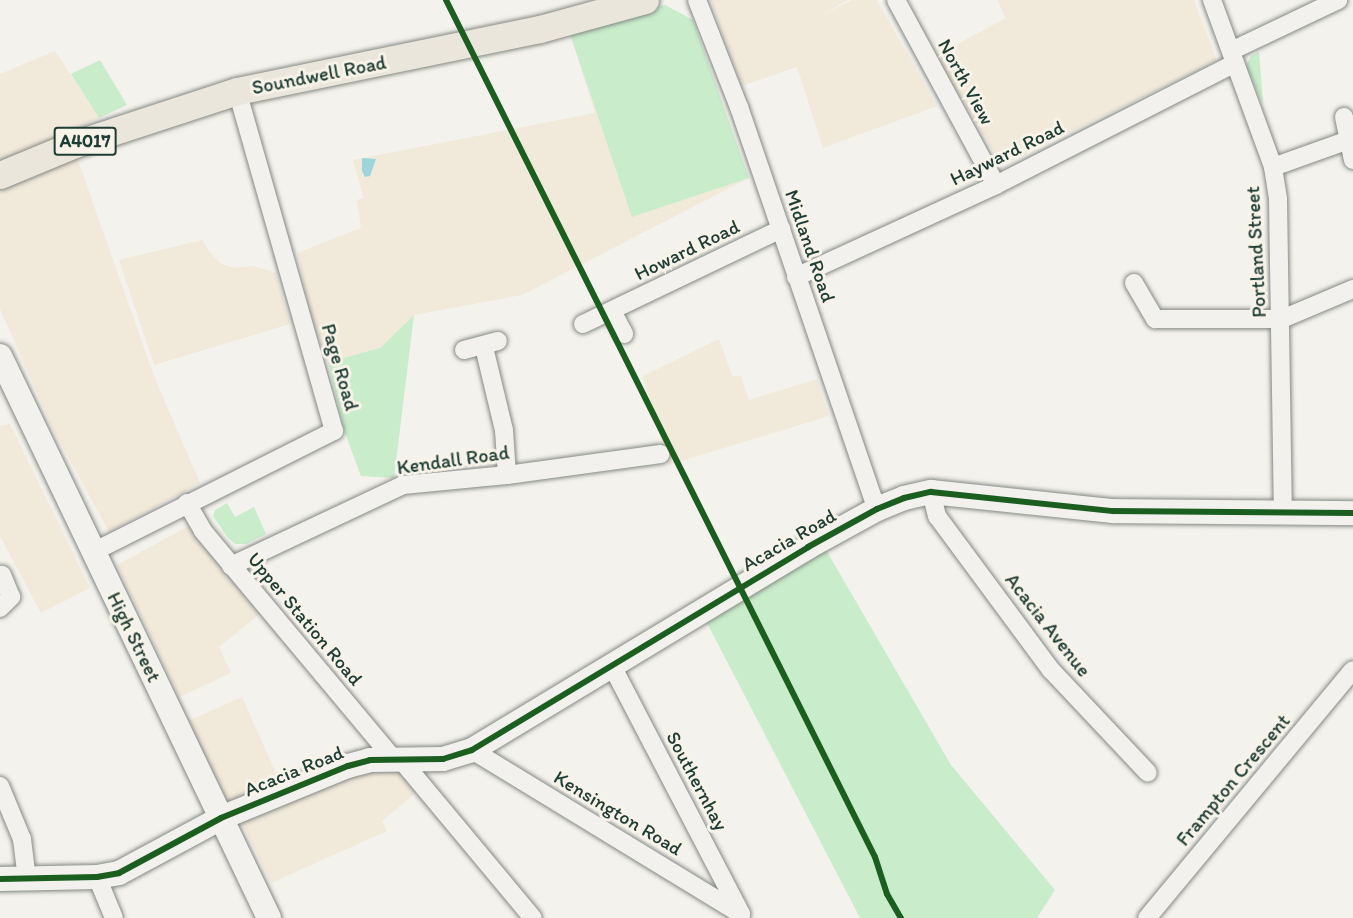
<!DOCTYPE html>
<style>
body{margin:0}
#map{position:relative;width:1353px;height:918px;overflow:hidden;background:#f4f2ec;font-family:Itim,sans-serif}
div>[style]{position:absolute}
.built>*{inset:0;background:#f1e9da;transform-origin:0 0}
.green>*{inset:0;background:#c9eccb}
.water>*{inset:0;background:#9dd5da}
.roads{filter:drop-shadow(0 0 2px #848985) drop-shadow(0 0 2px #848985)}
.street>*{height:18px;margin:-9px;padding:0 9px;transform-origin:9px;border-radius:9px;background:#f2f1ed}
.secondary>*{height:24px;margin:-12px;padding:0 12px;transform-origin:12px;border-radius:12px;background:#f2f1ed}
.primary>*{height:27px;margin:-13.5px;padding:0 13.5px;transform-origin:13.5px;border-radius:13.5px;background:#ebe6db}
.cycleway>*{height:6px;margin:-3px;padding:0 3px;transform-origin:3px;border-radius:3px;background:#1b5e20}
span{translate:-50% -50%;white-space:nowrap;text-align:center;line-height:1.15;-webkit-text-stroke:6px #f7f3e8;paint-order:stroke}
.shield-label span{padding:2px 4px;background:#f7f3e8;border:2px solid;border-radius:4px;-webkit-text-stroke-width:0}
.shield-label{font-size:18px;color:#1f3d34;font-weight:700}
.street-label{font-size:20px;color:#1f3d34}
</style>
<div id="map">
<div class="built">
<i style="clip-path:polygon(710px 0,848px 0,818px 17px,852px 0,877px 0,937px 106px,823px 148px,797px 67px,742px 86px)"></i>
<i style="clip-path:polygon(997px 0,1194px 0,1217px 61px,1002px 165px,935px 56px,1006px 18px)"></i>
<i style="clip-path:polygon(665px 5px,693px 20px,749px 178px,522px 295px,414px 315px,380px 348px,328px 362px,312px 319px,297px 253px,361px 228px,357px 200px,364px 198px,353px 160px,595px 113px,569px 31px)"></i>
<i style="clip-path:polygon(55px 51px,99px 118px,0 163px,0 74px)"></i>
<i style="clip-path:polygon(75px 152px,154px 376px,200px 483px,109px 532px,53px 429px,0 309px,0 182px)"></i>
<i style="clip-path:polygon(202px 240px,210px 253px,222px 264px,235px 268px,253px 266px,276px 273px,290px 324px,154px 365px,119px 260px)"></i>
<i style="clip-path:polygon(719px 339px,732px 376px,741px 376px,749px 400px,817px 379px,829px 416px,668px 465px,643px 376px)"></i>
<i style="clip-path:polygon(10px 424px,90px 588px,41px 613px,0 536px,0 426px)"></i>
<i style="clip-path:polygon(189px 526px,262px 612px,219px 647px,231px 673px,179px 697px,117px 565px)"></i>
<i style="left:242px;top:697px;width:94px;height:58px;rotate:66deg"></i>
<i style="clip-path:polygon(392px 770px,403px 774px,418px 791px,382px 821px,387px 831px,271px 883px,241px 821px,351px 772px)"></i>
</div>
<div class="green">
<i style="clip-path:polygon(665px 5px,693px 20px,749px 178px,632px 217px,569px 31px)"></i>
<i style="clip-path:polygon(1259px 52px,1263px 104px,1246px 66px,1251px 56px)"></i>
<i style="clip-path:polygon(100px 60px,127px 105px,99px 118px,71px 74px)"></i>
<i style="clip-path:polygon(414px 315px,394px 478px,361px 476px,345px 433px,328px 362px,380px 348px)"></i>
<i style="clip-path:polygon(227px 503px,235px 517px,254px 507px,266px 534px,246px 544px,235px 544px,228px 538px,213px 516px,215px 510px)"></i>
<i style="clip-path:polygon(826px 550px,951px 765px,1055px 890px,1037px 918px,860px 918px,706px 621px)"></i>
</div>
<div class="water">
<i style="clip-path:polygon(362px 158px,376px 159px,370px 176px,365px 177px,362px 171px)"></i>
</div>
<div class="roads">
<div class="street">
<i style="left:697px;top:0;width:115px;rotate:68.6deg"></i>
<i style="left:739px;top:107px;width:425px;rotate:71.1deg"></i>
<i style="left:896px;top:0;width:210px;rotate:61.6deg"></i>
<i style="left:1212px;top:0;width:178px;rotate:69.9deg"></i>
<i style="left:1273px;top:167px;width:33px;rotate:81deg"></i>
<i style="left:1278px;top:200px;width:312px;rotate:89.1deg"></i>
<i style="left:1231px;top:51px;width:119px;rotate:-25.5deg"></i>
<i style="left:1344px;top:117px;width:44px;rotate:78.2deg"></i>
<i style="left:1273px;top:167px;width:81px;rotate:-19.6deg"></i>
<i style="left:796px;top:277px;width:220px;rotate:-24.7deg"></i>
<i style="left:996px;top:185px;width:268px;rotate:-27deg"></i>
<i style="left:1134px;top:283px;width:42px;rotate:59.7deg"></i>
<i style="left:1155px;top:319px;width:127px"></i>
<i style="left:1282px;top:319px;width:77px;rotate:-22.9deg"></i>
<i style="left:612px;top:311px;width:26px;rotate:62deg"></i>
<i style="left:583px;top:324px;width:220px;rotate:-25.6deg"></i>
<i style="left:484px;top:347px;width:85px;rotate:76.5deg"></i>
<i style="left:504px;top:430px;width:45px;rotate:86.2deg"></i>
<i style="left:464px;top:350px;width:35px;rotate:-15deg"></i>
<i style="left:931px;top:492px;width:25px;rotate:76deg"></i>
<i style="left:937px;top:516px;width:192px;rotate:53.5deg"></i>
<i style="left:1051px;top:670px;width:141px;rotate:46.7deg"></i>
<i style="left:187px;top:503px;width:32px;rotate:60deg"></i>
<i style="left:203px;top:531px;width:300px;rotate:50.1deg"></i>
<i style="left:93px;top:552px;width:270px;rotate:-26.7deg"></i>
<i style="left:334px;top:431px;width:354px;rotate:-105.9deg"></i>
<i style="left:231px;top:566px;width:190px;rotate:-25.2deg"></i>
<i style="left:403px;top:485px;width:104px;rotate:-5.5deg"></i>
<i style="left:507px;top:475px;width:155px;rotate:-7.8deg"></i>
<i style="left:0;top:608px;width:16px;rotate:-45deg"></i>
<i style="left:11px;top:597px;width:24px;rotate:-112deg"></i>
<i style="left:611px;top:664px;width:282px;rotate:62.5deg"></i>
<i style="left:472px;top:750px;width:315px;rotate:31.4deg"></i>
<i style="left:402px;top:761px;width:204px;rotate:50.2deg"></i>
<i style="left:0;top:786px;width:57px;rotate:67.5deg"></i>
<i style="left:22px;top:839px;width:39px;rotate:83deg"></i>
<i style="left:97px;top:877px;width:44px;rotate:67.5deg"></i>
<i style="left:1147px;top:918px;width:322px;rotate:-50.3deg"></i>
</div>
<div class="secondary">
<i style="left:0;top:356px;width:623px;rotate:64.42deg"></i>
<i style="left:0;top:879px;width:97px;rotate:-1.2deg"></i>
<i style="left:97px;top:877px;width:22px;rotate:-10deg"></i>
<i style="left:119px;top:873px;width:116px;rotate:-28.3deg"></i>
<i style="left:221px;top:818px;width:137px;rotate:-22.3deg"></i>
<i style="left:348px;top:766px;width:23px;rotate:-15deg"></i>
<i style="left:370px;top:760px;width:73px;rotate:-0.8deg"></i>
<i style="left:443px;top:759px;width:30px;rotate:-17deg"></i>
<i style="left:472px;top:750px;width:393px;rotate:-31.1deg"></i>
<i style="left:808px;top:547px;width:79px;rotate:-28.8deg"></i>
<i style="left:877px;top:509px;width:29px;rotate:-22deg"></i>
<i style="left:904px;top:498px;width:28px;rotate:-13deg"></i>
<i style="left:931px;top:492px;width:183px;rotate:6deg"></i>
<i style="left:1113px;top:511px;width:240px;rotate:0.5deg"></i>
</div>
<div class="primary">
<i style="left:0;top:175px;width:81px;rotate:-22.5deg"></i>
<i style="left:75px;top:144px;width:170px;rotate:-18.1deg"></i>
<i style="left:237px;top:91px;width:309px;rotate:-11.6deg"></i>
<i style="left:540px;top:29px;width:109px;rotate:-15.4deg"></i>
</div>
</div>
<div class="cycleway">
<i style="left:446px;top:0;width:958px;rotate:63.41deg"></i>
<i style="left:875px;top:857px;width:39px;rotate:72deg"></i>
<i style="left:887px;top:894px;width:28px;rotate:60deg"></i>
<i style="left:0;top:879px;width:97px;rotate:-1.2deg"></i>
<i style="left:97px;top:877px;width:22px;rotate:-10deg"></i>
<i style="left:119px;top:873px;width:116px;rotate:-28.3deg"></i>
<i style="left:221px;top:818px;width:137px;rotate:-22.3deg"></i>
<i style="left:348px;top:766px;width:23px;rotate:-15deg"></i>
<i style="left:370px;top:760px;width:73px;rotate:-0.8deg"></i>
<i style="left:443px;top:759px;width:30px;rotate:-17deg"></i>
<i style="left:472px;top:750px;width:393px;rotate:-31.1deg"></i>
<i style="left:808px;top:547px;width:79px;rotate:-28.8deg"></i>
<i style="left:877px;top:509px;width:29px;rotate:-22deg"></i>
<i style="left:904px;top:498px;width:28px;rotate:-13deg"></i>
<i style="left:931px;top:492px;width:183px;rotate:6deg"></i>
<i style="left:1113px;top:511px;width:240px;rotate:0.5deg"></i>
</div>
<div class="shield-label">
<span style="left:85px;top:141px">A4017</span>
</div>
<div class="street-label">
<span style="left:319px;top:75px;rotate:-11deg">Soundwell Road</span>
<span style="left:966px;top:82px;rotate:61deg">North View</span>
<span style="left:1007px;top:153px;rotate:-26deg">Hayward Road</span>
<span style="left:810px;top:246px;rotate:71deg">Midland Road</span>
<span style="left:687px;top:250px;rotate:-26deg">Howard Road</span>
<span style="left:1256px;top:252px;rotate:-93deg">Portland Street</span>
<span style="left:340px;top:367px;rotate:74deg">Page Road</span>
<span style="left:453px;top:460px;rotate:-8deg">Kendall Road</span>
<span style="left:789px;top:540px;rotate:-30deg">Acacia Road</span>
<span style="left:305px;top:619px;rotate:50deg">Upper Station Road</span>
<span style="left:1048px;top:625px;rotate:52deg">Acacia Avenue</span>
<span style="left:134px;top:637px;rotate:64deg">High Street</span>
<span style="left:294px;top:771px;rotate:-22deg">Acacia Road</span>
<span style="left:1233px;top:780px;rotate:-50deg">Frampton Crescent</span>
<span style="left:697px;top:781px;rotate:62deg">Southernhay</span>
<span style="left:618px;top:813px;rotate:31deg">Kensington Road</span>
</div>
</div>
